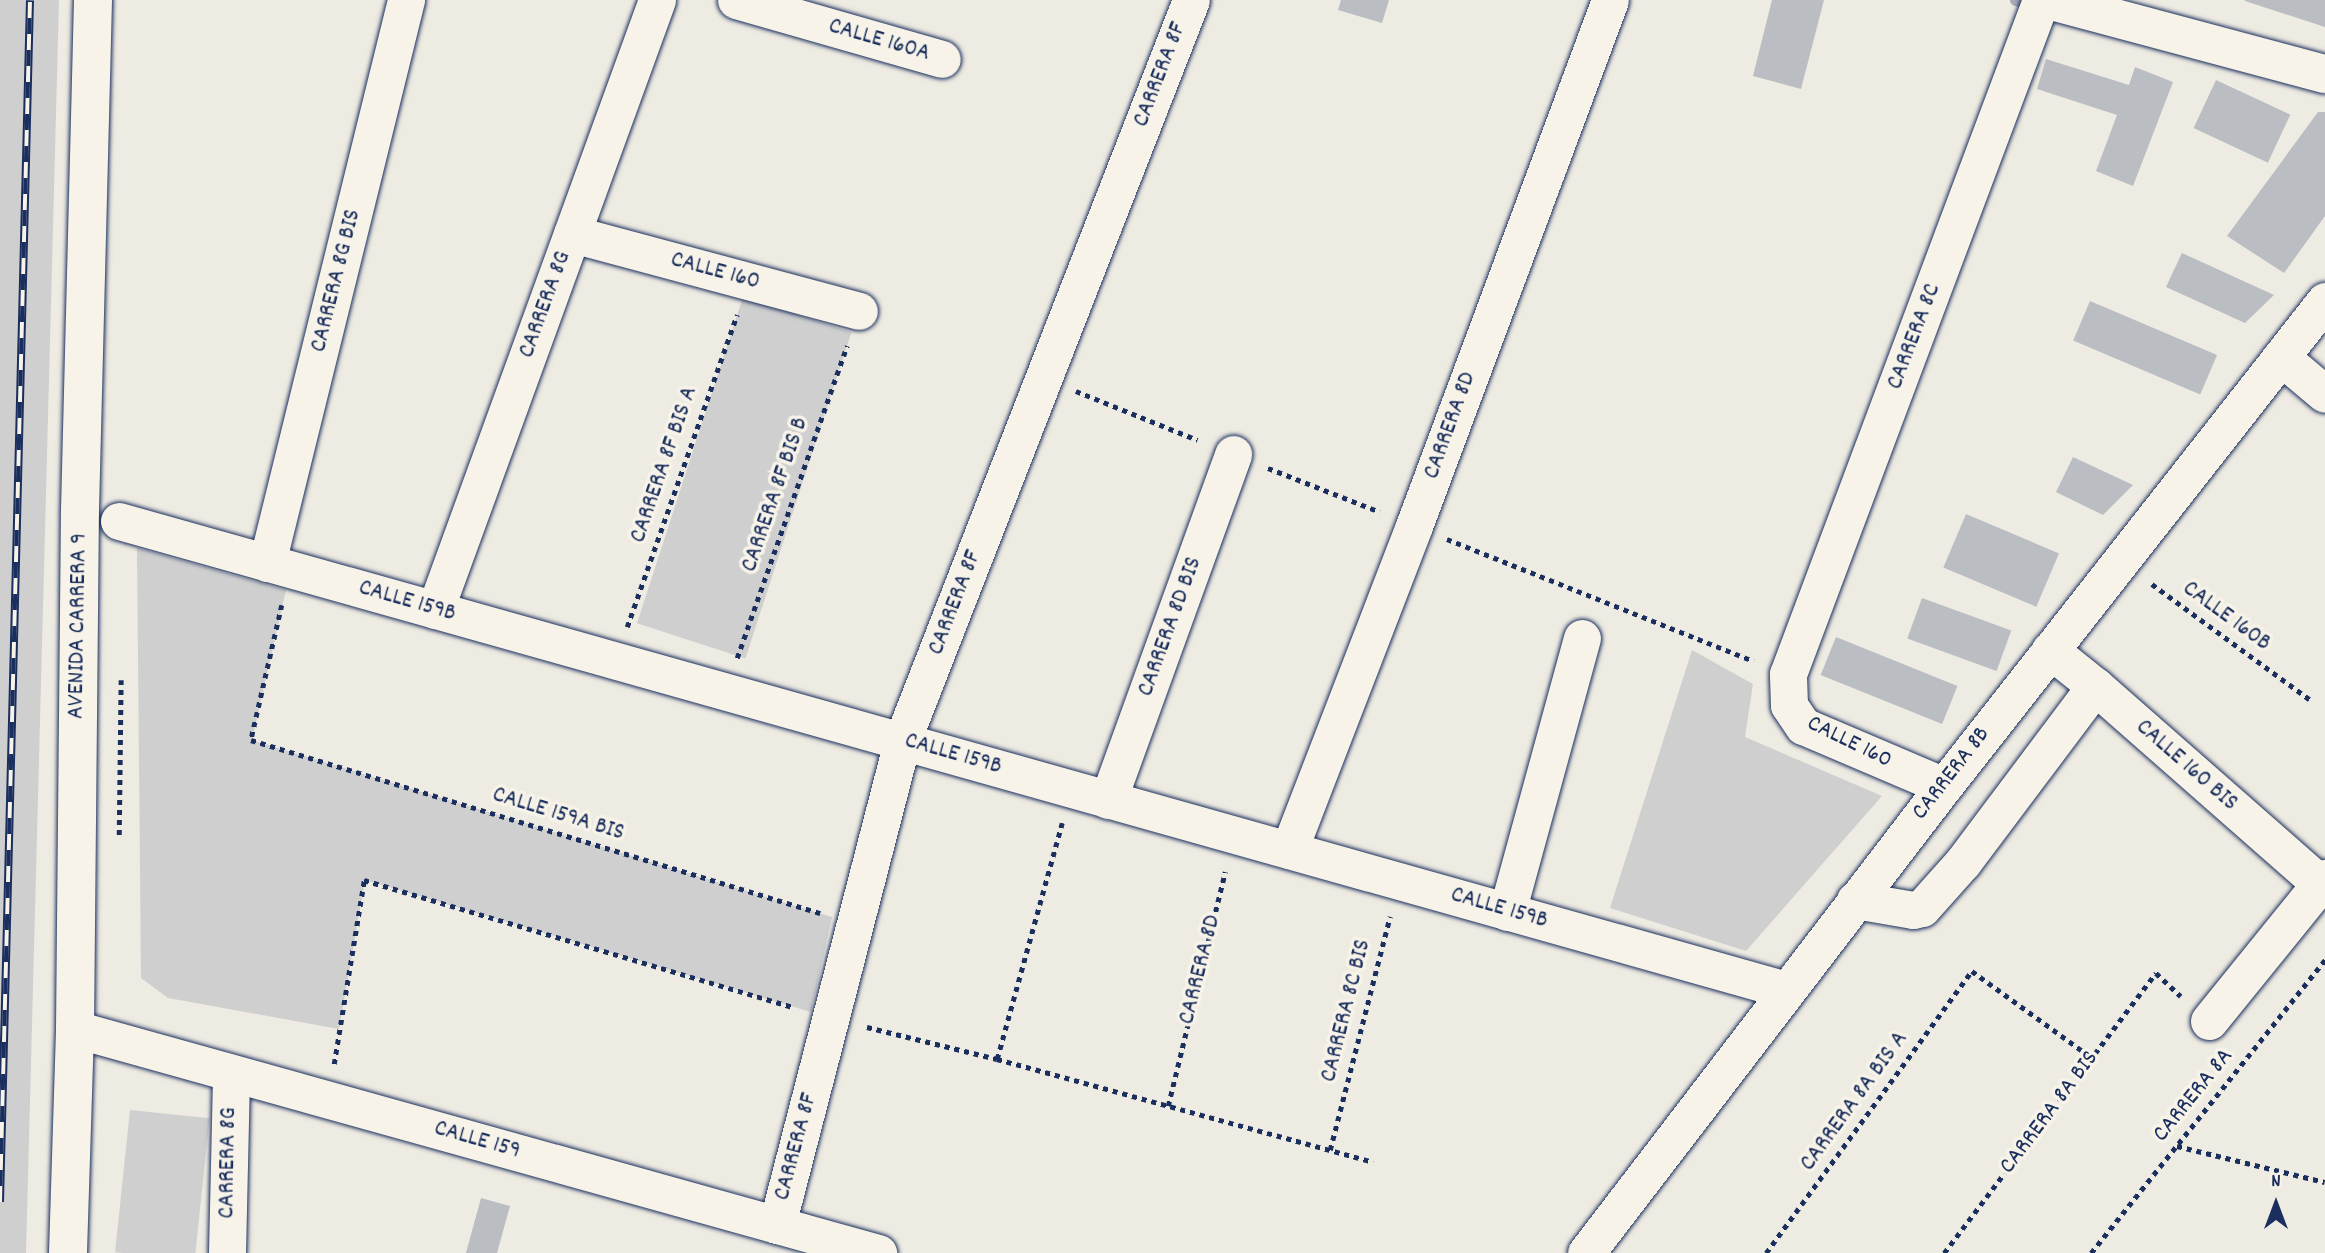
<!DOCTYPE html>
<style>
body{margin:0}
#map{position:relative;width:2325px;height:1253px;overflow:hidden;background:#eeebe2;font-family:Dekko,sans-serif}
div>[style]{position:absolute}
.green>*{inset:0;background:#cfcfcf;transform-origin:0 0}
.stream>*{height:12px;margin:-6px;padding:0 6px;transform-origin:6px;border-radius:6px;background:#a6abb5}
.building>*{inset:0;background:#babdc2;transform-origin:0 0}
.path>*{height:4.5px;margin-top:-2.25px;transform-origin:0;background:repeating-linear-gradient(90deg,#1b2f5e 0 5px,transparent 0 10px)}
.roads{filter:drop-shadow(0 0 2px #1b2f5e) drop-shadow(0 0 2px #1b2f5e)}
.minor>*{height:37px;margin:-18.5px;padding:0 18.5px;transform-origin:18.5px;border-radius:18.5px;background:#f7f3e8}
.major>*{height:38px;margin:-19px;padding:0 19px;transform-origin:19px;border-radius:19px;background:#f7f3e8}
.rail>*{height:8px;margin-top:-4px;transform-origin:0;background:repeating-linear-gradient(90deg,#f7f3e8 0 16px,#1b2f5e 0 32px);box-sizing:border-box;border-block:2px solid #1b2f5e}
span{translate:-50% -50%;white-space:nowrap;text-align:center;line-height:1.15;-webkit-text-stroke:7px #f7f3e8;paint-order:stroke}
.street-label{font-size:24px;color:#1b2f5e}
.north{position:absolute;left:2241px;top:1169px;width:70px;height:70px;-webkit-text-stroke:5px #f7f3e8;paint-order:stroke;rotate:0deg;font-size:19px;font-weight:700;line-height:28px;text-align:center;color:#1b2f5e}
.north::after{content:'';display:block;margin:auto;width:24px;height:32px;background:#1b2f5e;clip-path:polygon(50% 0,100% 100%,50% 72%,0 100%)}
</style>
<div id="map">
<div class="green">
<i style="clip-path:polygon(0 0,59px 0,26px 1253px,0 1253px)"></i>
<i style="left:743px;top:297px;width:114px;height:343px;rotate:18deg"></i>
<i style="clip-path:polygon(137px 548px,286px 590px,252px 740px,832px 917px,811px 1012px,365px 880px,339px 1029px,168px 998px,141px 978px)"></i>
<i style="clip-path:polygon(1692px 650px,1753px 684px,1745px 737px,1882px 796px,1746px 951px,1610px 908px)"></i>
<i style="left:130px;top:1110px;width:80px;height:143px;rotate:6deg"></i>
</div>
<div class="stream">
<i style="left:2016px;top:0;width:22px;rotate:16deg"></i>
</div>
<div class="building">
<i style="clip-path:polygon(1341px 0,1389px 0,1382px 23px,1338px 10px)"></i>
<i style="clip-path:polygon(1772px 0,1824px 0,1801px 89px,1753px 76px)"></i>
<i style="clip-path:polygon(2245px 0,2325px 0,2325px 27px,2245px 1px)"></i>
<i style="clip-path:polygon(2046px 59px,2129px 85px,2135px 67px,2173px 82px,2133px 186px,2096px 171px,2117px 115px,2037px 89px)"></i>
<i style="left:2216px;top:80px;width:82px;height:53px;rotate:25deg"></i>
<i style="clip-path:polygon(2318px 112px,2325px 112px,2325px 216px,2284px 273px,2227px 236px)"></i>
<i style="clip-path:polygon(2182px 253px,2274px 295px,2245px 323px,2166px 287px)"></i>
<i style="left:2090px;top:301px;width:138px;height:43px;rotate:23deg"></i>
<i style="clip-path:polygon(2073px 457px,2133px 485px,2103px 515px,2056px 492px)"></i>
<i style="left:1966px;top:514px;width:101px;height:58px;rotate:23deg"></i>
<i style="left:1922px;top:598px;width:95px;height:43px;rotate:20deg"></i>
<i style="left:1836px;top:637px;width:131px;height:41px;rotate:22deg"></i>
<i style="clip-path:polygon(481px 1198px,510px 1206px,497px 1253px,466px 1253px)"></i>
</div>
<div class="path">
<i style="left:1076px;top:391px;width:131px;rotate:21.9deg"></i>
<i style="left:1268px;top:468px;width:120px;rotate:21.4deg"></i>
<i style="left:1447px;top:539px;width:330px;rotate:21.7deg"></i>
<i style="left:2152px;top:584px;width:198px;rotate:36.2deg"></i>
<i style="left:282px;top:605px;width:139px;rotate:102.9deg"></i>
<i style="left:251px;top:740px;width:595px;rotate:16.91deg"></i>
<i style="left:627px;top:627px;width:331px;rotate:-70.6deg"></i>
<i style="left:737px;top:658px;width:331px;rotate:-70.6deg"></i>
<i style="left:119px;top:835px;width:155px;rotate:-89.3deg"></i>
<i style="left:867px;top:1027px;width:134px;rotate:13.8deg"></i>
<i style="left:997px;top:1059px;width:390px;rotate:15.3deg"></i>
<i style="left:997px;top:1059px;width:245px;rotate:-74.6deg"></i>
<i style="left:334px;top:1064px;width:186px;rotate:-80.7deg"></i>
<i style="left:364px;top:880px;width:448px;rotate:16.5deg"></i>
<i style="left:1168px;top:1106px;width:241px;rotate:-76.3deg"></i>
<i style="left:2177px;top:1146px;width:152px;rotate:13.7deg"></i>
<i style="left:1330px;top:1150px;width:241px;rotate:-75.6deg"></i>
<i style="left:1766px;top:1253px;width:349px;rotate:-53.9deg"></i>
<i style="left:1972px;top:971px;width:148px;rotate:35.9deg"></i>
<i style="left:1944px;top:1253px;width:351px;rotate:-52.9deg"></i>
<i style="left:2156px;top:973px;width:34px;rotate:43deg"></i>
<i style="left:2091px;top:1253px;width:375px;rotate:-51.4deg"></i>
</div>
<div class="roads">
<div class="minor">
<i style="left:736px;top:0;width:214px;rotate:16deg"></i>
<i style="left:572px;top:234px;width:297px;rotate:15deg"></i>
<i style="left:2281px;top:357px;width:57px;rotate:40.1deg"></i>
<i style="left:119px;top:521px;width:1732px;rotate:15.71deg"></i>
<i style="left:267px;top:563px;width:580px;rotate:-76.13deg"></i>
<i style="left:435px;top:610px;width:649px;rotate:-70deg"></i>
<i style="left:2050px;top:650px;width:58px;rotate:38.7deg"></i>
<i style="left:2095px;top:686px;width:300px;rotate:41.3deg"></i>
<i style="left:1944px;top:786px;width:153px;rotate:-156.9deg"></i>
<i style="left:1803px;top:726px;width:25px;rotate:-124deg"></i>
<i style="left:1789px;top:705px;width:31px;rotate:-92deg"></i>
<i style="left:1788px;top:674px;width:720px;rotate:-69.43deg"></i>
<i style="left:1108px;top:800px;width:368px;rotate:-70.1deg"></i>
<i style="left:1289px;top:850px;width:347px;rotate:-68.9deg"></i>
<i style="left:1414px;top:526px;width:561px;rotate:-69.56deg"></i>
<i style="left:1855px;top:900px;width:59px;rotate:9.8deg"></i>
<i style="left:1913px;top:910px;width:9px;rotate:-13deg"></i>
<i style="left:1922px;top:908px;width:62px;rotate:-48.3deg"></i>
<i style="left:1963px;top:862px;width:220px;rotate:-53.1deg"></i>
<i style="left:1507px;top:912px;width:284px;rotate:-74.7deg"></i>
<i style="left:2209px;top:1021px;width:184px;rotate:-51deg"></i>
<i style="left:75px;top:1029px;width:834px;rotate:15.59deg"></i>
<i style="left:777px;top:1225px;width:500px;rotate:-75.5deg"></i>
<i style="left:902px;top:741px;width:795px;rotate:-68.69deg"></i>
<i style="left:227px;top:1253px;width:180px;rotate:-88.7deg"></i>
<i style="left:1586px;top:1253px;width:588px;rotate:-52.53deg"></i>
<i style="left:1944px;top:786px;width:617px;rotate:-51.85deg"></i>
</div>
<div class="major">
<i style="left:2048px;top:0;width:287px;rotate:15deg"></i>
<i style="left:68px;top:1253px;width:224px;rotate:-88.2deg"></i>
<i style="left:75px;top:1029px;width:519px;rotate:-89.45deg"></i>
<i style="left:80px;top:510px;width:510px;rotate:-88.54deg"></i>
</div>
</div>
<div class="rail">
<i style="left:0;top:1202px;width:1202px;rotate:-88.57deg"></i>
</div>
<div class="street-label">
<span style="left:879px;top:41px;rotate:16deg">CALLE 160A</span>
<span style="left:1161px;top:75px;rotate:-69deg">CARRERA 8F</span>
<span style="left:715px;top:272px;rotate:15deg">CALLE 160</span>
<span style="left:337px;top:281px;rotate:-76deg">CARRERA 8G BIS</span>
<span style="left:546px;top:305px;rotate:-70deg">CARRERA 8G</span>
<span style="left:1915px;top:337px;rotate:-69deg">CARRERA 8C</span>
<span style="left:1451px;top:426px;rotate:-70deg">CARRERA 8D</span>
<span style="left:665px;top:465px;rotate:-71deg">CARRERA 8F BIS A</span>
<span style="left:776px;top:495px;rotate:-71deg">CARRERA 8F BIS B</span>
<span style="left:407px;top:602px;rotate:16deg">CALLE 159B</span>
<span style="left:956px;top:603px;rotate:-69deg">CARRERA 8F</span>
<span style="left:2226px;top:617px;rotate:36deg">CALLE 160B</span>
<span style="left:79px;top:626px;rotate:-89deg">AVENIDA CARRERA 9</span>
<span style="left:1171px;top:627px;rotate:-70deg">CARRERA 8D BIS</span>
<span style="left:1849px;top:743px;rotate:26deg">CALLE 160</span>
<span style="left:953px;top:755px;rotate:16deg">CALLE 159B</span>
<span style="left:2186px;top:766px;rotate:41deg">CALLE 160 BIS</span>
<span style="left:1952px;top:774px;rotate:-52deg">CARRERA 8B</span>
<span style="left:558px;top:815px;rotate:17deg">CALLE 159A BIS</span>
<span style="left:1499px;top:909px;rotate:16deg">CALLE 159B</span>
<span style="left:1201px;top:970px;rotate:-76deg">CARRERA 8D</span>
<span style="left:1347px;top:1011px;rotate:-76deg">CARRERA 8C BIS</span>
<span style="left:2194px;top:1096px;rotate:-51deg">CARRERA 8A</span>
<span style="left:1855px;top:1102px;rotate:-54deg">CARRERA 8A BIS A</span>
<span style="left:2050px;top:1113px;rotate:-53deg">CARRERA 8A BIS</span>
<span style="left:477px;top:1141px;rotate:16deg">CALLE 159</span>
<span style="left:797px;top:1147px;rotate:-75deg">CARRERA 8F</span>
<span style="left:229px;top:1163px;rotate:-89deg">CARRERA 8G</span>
</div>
<div class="north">N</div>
</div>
